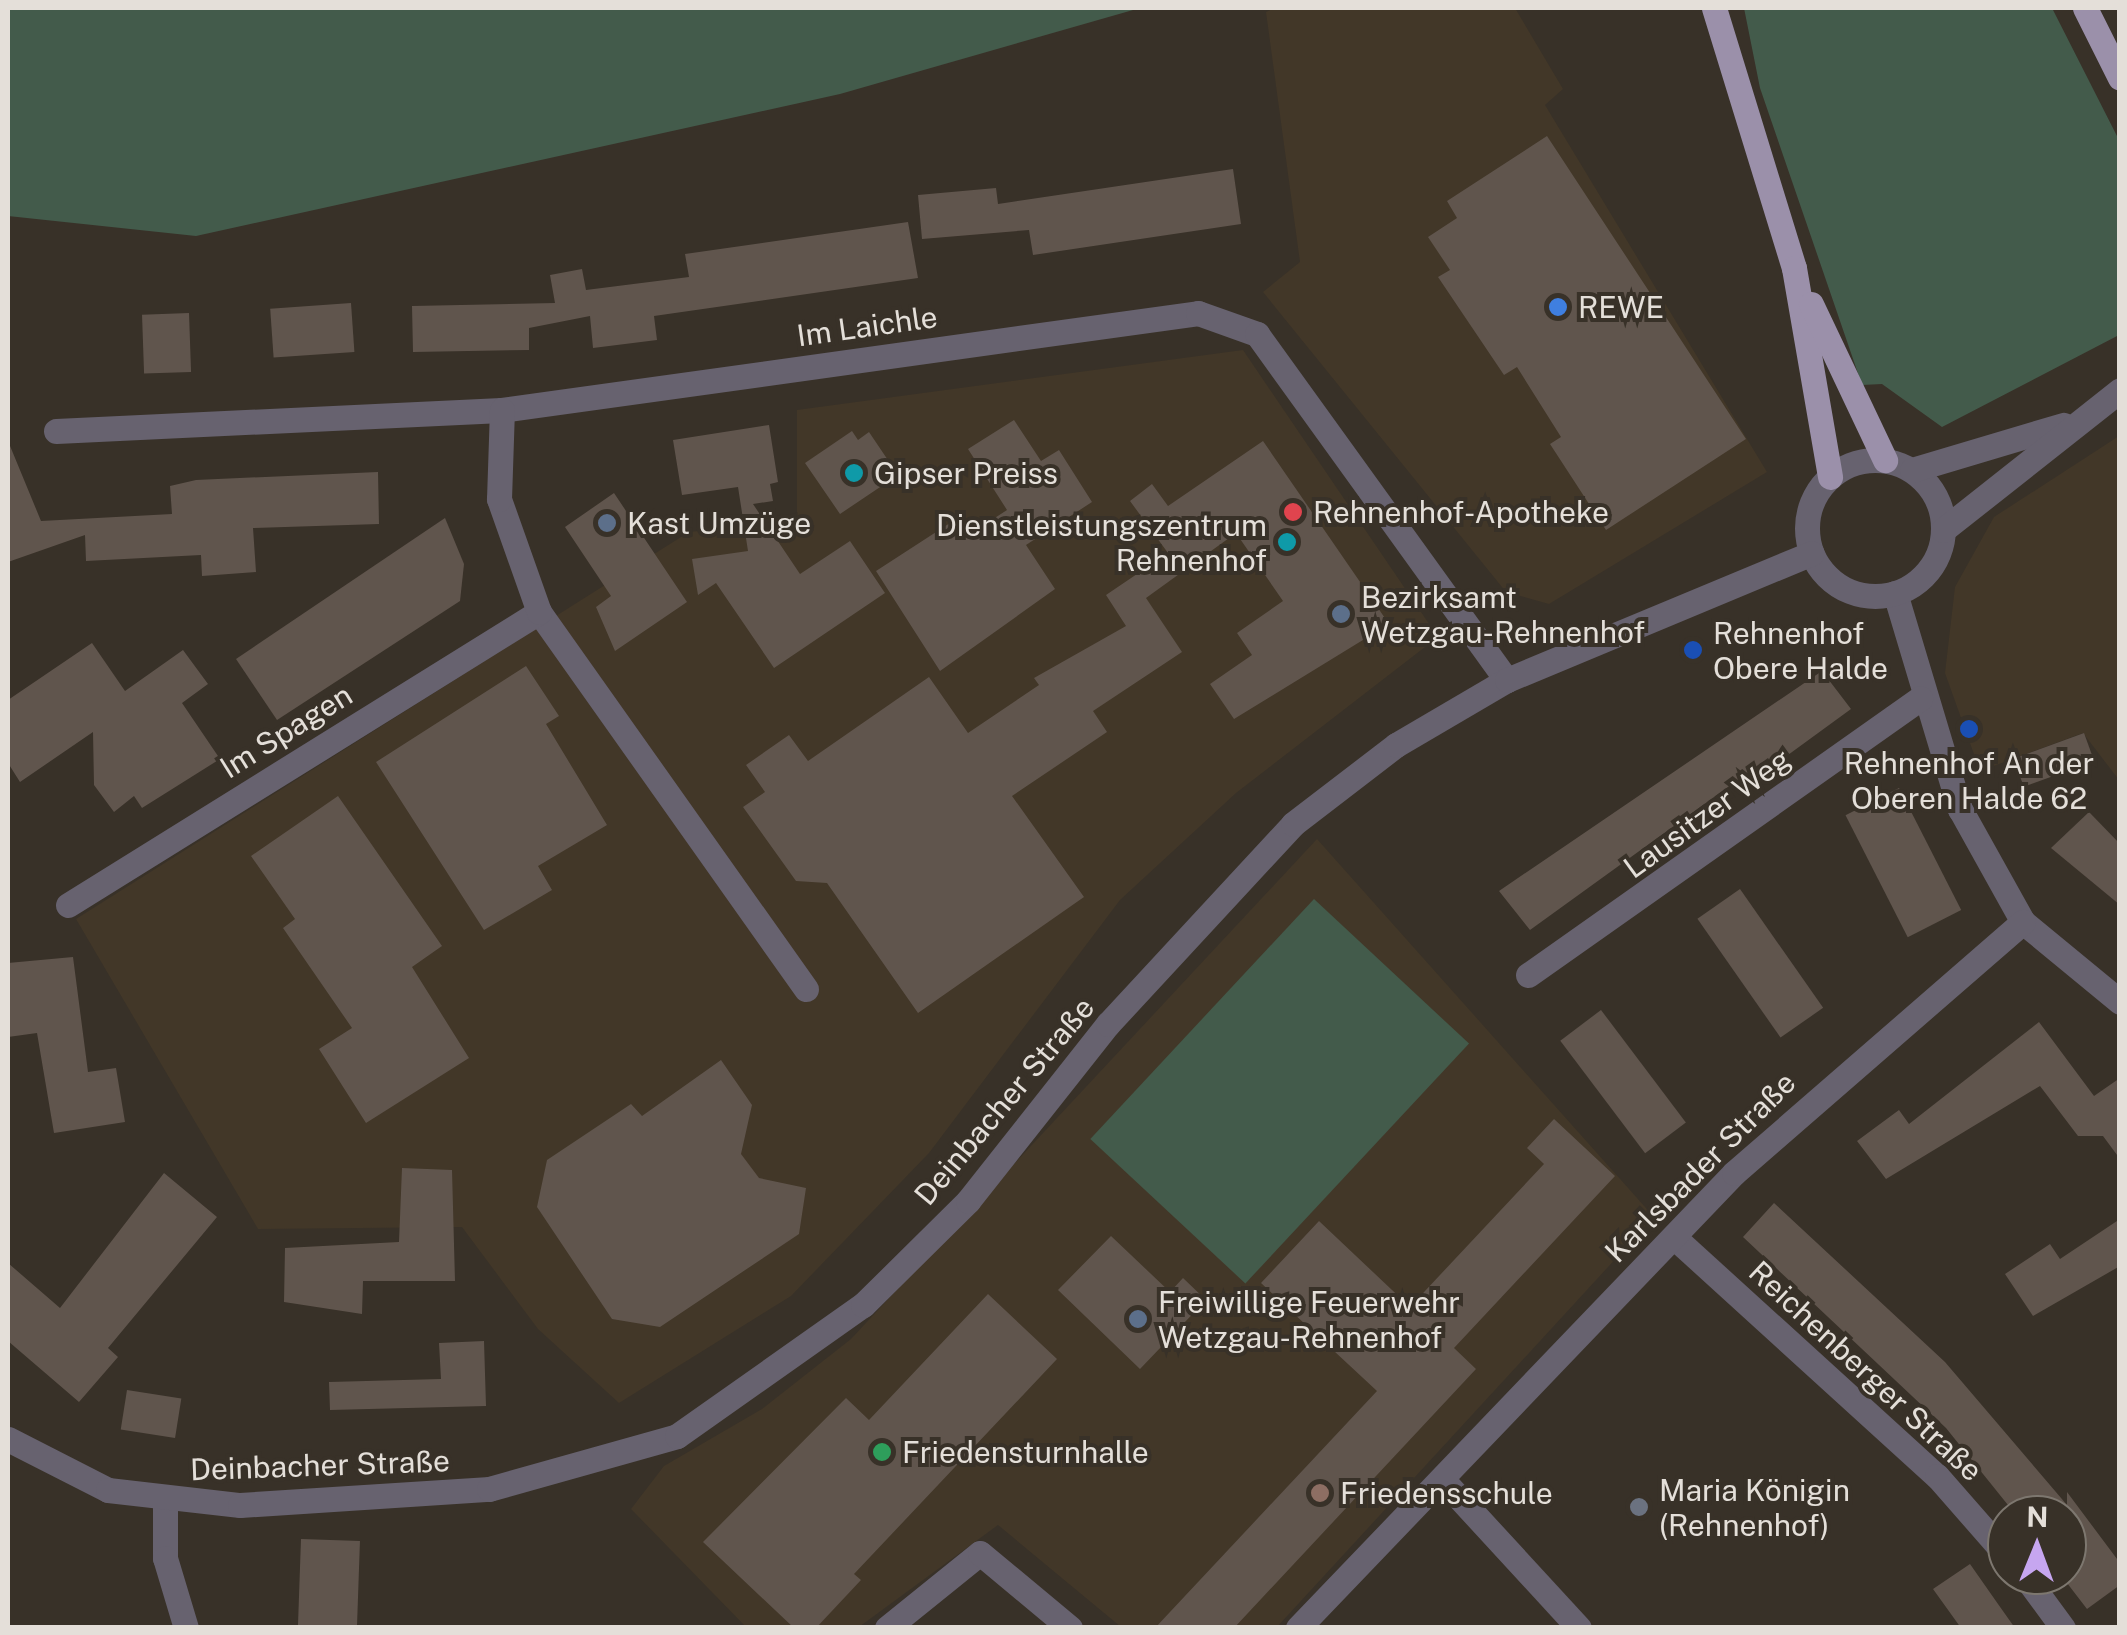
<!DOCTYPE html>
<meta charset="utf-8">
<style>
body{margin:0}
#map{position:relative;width:2127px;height:1635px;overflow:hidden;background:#383128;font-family:"Public Sans",sans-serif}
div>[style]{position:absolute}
.built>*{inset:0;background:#423728}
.green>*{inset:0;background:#435b4b;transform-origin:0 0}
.building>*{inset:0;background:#60554d;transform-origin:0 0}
.minor>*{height:25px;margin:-12.5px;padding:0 12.5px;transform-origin:12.5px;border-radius:12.5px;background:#67626f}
.tertiary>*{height:25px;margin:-12.5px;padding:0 12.5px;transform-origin:12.5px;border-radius:12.5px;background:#67626f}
.tertiary>.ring{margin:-12.5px;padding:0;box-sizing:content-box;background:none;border:25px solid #67626f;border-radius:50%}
.primary>*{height:25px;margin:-12.5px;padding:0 12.5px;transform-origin:12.5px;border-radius:12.5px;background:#9b90aa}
.dots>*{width:28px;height:28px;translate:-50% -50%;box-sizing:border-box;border:5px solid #383128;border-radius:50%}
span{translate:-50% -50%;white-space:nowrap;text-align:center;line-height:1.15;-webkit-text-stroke:8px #383128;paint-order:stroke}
.poi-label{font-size:30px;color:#e4dfd9}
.left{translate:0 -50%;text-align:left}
.right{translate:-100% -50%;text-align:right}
.street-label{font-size:30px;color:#e4dfd9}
.frame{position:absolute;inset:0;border:10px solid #e4dfd9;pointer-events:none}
.north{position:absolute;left:1987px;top:1495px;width:100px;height:100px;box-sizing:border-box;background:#383128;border:2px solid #7d776f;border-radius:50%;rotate:1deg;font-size:28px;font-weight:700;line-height:40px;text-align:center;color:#e4dfd9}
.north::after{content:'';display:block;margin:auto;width:35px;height:45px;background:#c6a6f0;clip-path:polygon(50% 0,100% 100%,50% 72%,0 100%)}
</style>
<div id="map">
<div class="built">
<i style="clip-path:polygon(1275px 8px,1515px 8px,1563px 89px,1545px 105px,1767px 472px,1549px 604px,1506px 592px,1263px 292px,1300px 262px,1266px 12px)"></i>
<i style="clip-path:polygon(1243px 350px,1438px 637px,1236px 793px,1120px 900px,929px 1153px,791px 1296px,619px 1403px,538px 1329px,462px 1227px,258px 1229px,76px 919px,689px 532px,797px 520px,797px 410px)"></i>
<i style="clip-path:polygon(2119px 436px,2119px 780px,2083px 733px,1980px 771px,1945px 673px,1955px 587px,1994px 517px)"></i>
<i style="clip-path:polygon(1317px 839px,1654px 1217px,1277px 1627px,1121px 1627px,998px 1525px,859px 1627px,746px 1627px,631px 1509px,664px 1466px,762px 1409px,851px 1339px)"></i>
</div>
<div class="green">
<i style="clip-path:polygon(8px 8px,1140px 8px,840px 94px,196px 236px,8px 216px)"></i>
<i style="clip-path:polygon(1744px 8px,2052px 8px,2119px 140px,2119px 335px,1942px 427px,1882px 384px,1862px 385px,1760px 88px)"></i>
<i style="left:1314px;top:899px;width:212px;height:328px;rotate:43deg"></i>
</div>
<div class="building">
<i style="clip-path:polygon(1547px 136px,1746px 439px,1606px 530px,1550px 444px,1561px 437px,1517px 367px,1504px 375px,1438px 277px,1450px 270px,1428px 237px,1457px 218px,1447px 201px)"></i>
<i style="clip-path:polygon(1233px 169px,1241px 224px,1033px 255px,1029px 230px,922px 239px,918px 195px,996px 188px,998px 204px)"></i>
<i style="clip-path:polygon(908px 222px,918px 278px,654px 316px,657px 340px,593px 348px,590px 316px,529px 328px,529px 350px,413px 352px,412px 306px,555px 303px,550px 275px,582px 269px,586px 290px,689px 277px,685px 254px)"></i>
<i style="left:351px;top:303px;width:49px;height:81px;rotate:86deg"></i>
<i style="left:189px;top:313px;width:59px;height:47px;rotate:88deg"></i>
<i style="clip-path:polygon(1014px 420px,1041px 461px,1059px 450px,1092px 502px,1026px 545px,1055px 589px,940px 671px,876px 571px,950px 523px,961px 540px,1007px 510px,968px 449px)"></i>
<i style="clip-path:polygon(769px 425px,778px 482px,770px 484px,773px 501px,753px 504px,800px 574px,850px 541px,885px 593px,774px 668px,716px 583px,698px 595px,692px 559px,748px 551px,738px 487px,682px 495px,673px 440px)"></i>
<i style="clip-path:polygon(852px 431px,858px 440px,869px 432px,898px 475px,840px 514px,805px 463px)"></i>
<i style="clip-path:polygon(8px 441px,41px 521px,172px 514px,170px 486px,196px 480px,378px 472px,379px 524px,253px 528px,256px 572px,202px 576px,201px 555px,86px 561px,85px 535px,8px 562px)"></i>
<i style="clip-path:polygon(1263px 441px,1389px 624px,1234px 719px,1210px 684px,1252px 655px,1237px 633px,1283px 601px,1236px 533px,1146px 598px,1182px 652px,1093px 711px,1107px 732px,1012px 796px,1084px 897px,918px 1013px,827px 883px,796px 881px,743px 807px,765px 792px,746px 765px,789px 735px,808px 761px,929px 677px,968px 733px,1039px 685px,1034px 678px,1126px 626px,1106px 595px,1168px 553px,1130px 501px,1152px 484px,1168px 506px)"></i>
<i style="clip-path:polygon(614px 493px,687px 602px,615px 651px,596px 607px,611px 596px,565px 527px)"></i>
<i style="clip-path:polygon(445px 518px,464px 564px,460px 601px,277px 720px,236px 659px)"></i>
<i style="clip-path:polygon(92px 643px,125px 691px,183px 650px,208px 684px,182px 703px,220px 759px,142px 808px,134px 796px,114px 812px,94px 785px,93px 732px,20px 782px,8px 763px,8px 700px)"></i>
<i style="clip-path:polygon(526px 666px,559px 716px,546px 724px,607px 825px,538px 866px,552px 890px,484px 930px,376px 762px)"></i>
<i style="clip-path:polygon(1822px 671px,1851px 709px,1773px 766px,1768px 758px,1530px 930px,1499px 891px)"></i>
<i style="left:2084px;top:733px;width:30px;height:75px;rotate:70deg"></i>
<i style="left:1899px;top:788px;width:137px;height:60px;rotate:63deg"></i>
<i style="clip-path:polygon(338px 796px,442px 946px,412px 967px,469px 1058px,366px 1123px,319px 1049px,352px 1028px,283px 928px,295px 919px,251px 856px)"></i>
<i style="clip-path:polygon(2089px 812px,2120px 844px,2120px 905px,2051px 848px)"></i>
<i style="left:1740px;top:889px;width:145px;height:52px;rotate:55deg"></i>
<i style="clip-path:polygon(73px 957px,88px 1072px,116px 1068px,125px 1122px,54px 1133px,37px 1033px,8px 1037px,8px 963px)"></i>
<i style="left:1601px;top:1010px;width:141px;height:51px;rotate:53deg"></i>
<i style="clip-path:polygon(2039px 1022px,2094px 1096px,2120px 1078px,2120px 1159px,2103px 1136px,2078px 1136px,2040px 1086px,1886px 1179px,1857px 1141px,1899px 1110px,1909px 1124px)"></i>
<i style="clip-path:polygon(721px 1060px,752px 1105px,741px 1154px,759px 1178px,806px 1188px,799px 1234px,660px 1327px,612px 1319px,537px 1207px,547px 1160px,631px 1104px,642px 1116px)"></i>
<i style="clip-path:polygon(1554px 1119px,1615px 1176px,1454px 1348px,1476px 1369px,1234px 1628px,1155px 1628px,1377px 1391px,1261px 1283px,1319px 1221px,1410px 1307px,1544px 1164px,1527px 1148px)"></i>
<i style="clip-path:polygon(402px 1168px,452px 1170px,455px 1281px,363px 1281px,362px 1314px,284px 1302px,285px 1248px,399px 1242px)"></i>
<i style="clip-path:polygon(164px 1173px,217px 1217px,108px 1348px,118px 1357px,79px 1402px,8px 1341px,8px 1263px,60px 1308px)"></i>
<i style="clip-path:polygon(1774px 1203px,1945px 1362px,2067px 1505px,2067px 1492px,2120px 1563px,2120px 1585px,2087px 1609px,2067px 1583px,2067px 1515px,2016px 1515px,1946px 1428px,1743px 1237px)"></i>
<i style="clip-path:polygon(2120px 1219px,2120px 1266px,2033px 1316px,2005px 1274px,2050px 1244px,2060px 1259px)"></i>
<i style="clip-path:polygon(1111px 1236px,1170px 1292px,1183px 1278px,1206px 1300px,1140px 1369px,1058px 1290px)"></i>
<i style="clip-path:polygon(988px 1294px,1057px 1359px,854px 1574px,861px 1580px,816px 1628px,794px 1628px,703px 1542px,846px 1398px,869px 1420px)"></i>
<i style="clip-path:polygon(484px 1341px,486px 1406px,330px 1410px,329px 1382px,441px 1379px,439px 1343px)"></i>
<i style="left:127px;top:1390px;width:55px;height:40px;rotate:9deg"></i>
<i style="left:301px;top:1539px;width:59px;height:89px;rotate:2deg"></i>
<i style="clip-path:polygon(1970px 1564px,1998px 1604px,2015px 1628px,1961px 1628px,1933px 1589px)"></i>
</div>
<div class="minor">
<i style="left:56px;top:431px;width:446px;rotate:-2.7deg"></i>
<i style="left:502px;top:410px;width:703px;rotate:-7.93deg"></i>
<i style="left:1198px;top:313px;width:63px;rotate:19.6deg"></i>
<i style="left:1257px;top:334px;width:427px;rotate:54.2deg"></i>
<i style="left:1895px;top:593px;width:226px;rotate:73.3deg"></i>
<i style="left:1960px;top:809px;width:129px;rotate:60.9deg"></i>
<i style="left:2023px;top:922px;width:126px;rotate:39.5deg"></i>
<i style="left:539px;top:612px;width:462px;rotate:54.7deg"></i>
<i style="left:68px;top:905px;width:555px;rotate:-31.88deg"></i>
<i style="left:539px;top:612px;width:120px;rotate:-109.5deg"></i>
<i style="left:499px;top:499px;width:89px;rotate:-88.1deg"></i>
<i style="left:1528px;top:975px;width:480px;rotate:-35.2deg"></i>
<i style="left:1675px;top:1238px;width:354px;rotate:42.3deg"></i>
<i style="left:1937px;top:1476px;width:106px;rotate:48.8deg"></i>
<i style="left:1442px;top:1479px;width:202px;rotate:47.4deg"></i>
<i style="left:165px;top:1502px;width:56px;rotate:90deg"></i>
<i style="left:165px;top:1558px;width:73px;rotate:73.3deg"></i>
<i style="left:2024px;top:1575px;width:66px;rotate:53.7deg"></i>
<i style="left:887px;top:1628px;width:119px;rotate:-38.9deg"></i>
<i style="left:980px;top:1553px;width:117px;rotate:39.8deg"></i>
<i style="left:1298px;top:1628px;width:630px;rotate:-46.22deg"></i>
<i style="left:1734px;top:1173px;width:383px;rotate:-41deg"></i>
</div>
<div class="tertiary">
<i class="ring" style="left:1807px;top:460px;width:111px;height:111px"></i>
<i style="left:1912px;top:470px;width:158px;rotate:-16.6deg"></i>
<i style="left:1943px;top:530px;width:226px;rotate:-38.3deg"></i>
<i style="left:8px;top:1439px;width:112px;rotate:27deg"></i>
<i style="left:108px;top:1490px;width:133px;rotate:6.5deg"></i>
<i style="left:240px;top:1505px;width:250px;rotate:-3.7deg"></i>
<i style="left:489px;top:1489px;width:195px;rotate:-15.7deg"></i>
<i style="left:677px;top:1436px;width:228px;rotate:-35.2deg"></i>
<i style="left:863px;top:1305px;width:148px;rotate:-44.7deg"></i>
<i style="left:968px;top:1201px;width:226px;rotate:-51.7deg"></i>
<i style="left:1108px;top:1024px;width:272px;rotate:-47.2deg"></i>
<i style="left:1293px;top:824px;width:130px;rotate:-37.5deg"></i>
<i style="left:1396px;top:745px;width:129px;rotate:-30.4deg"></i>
<i style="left:1507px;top:680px;width:330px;rotate:-22.6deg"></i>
</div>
<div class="primary">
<i style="left:1714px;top:8px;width:272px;rotate:72.9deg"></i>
<i style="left:1794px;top:268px;width:212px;rotate:80.2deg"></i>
<i style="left:2085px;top:8px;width:78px;rotate:63.4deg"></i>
<i style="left:1811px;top:304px;width:173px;rotate:64.6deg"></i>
</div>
<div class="dots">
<i style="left:1558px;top:307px;background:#3f7fe0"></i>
<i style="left:854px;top:473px;background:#0f9aa8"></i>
<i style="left:1293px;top:512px;background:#e0444e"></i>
<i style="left:607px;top:523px;background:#5c6f8a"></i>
<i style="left:1287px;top:542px;background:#0f9aa8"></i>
<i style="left:1341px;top:614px;background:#5c6f8a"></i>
<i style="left:1693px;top:650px;background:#1a4fb4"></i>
<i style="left:1969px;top:729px;background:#1a4fb4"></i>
<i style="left:1138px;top:1319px;background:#5c6f8a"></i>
<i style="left:882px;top:1452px;background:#2e9e5b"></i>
<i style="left:1320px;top:1493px;background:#8d6e63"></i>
<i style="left:1639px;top:1507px;background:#6b7280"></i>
</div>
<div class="poi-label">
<span class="left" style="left:1578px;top:307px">REWE</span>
<span class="left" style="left:874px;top:473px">Gipser Preiss</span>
<span class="left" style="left:1313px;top:512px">Rehnenhof-Apotheke</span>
<span class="left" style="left:627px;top:523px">Kast Umzüge</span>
<span class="right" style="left:1267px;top:542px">Dienstleistungszentrum<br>Rehnenhof</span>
<span class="left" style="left:1361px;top:614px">Bezirksamt<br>Wetzgau-Rehnenhof</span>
<span class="left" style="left:1713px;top:650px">Rehnenhof<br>Obere Halde</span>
<span style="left:1969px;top:780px">Rehnenhof An der<br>Oberen Halde 62</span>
<span class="left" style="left:1158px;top:1319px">Freiwillige Feuerwehr<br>Wetzgau-Rehnenhof</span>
<span class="left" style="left:902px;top:1452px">Friedensturnhalle</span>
<span class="left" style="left:1659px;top:1507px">Maria Königin<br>(Rehnenhof)</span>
<span class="left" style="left:1340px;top:1493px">Friedensschule</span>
</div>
<div class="street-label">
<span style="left:867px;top:326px;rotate:-8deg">Im Laichle</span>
<span style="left:286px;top:731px;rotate:-32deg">Im Spagen</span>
<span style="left:1707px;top:813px;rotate:-36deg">Lausitzer Weg</span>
<span style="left:1004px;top:1101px;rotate:-50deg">Deinbacher Straße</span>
<span style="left:1700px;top:1167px;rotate:-45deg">Karlsbader Straße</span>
<span style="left:1866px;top:1371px;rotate:43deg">Reichenberger Straße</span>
<span style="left:320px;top:1465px;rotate:-2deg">Deinbacher Straße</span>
</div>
<div class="frame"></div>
<div class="north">N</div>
</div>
